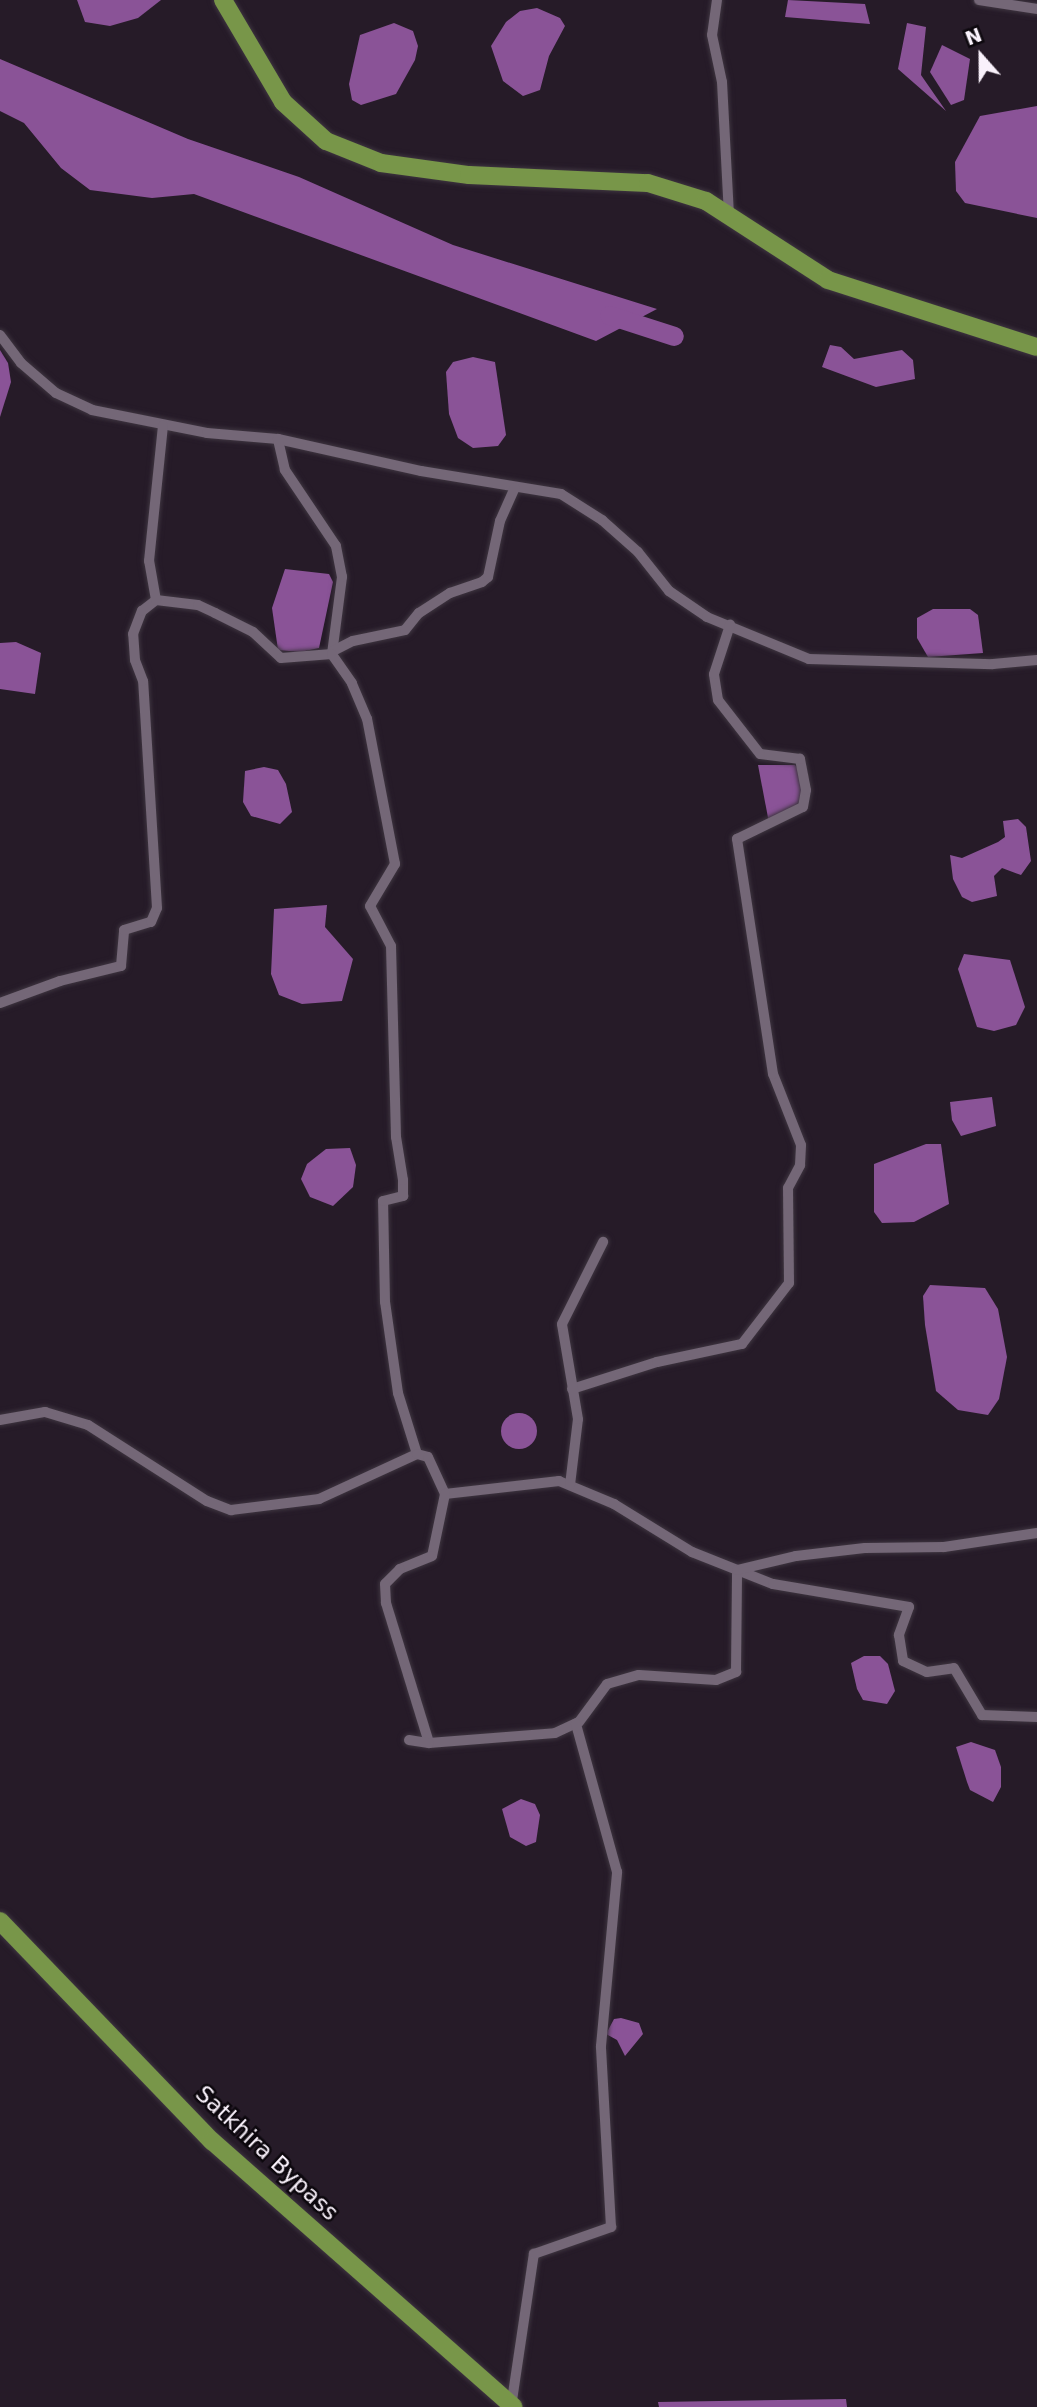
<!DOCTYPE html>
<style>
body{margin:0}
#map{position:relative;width:1037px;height:2407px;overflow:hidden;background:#261b28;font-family:"DejaVu Sans",sans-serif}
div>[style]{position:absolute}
.water>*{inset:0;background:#8a5397}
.round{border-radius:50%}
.river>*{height:19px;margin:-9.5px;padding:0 9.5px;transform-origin:9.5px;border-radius:9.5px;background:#8a5397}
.roads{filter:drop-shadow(0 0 2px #3e3540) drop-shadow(0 0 2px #3e3540)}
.street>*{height:10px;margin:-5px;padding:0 5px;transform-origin:5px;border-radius:5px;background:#746777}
.highway>*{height:18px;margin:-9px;padding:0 9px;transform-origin:9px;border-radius:9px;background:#789649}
span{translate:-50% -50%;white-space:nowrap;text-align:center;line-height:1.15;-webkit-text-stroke:5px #0c070d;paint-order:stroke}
.street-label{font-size:23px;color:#f9f1fb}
.north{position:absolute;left:946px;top:21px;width:70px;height:70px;-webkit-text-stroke:5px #0c070d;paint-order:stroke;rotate:339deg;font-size:19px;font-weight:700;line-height:28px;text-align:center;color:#f9f1fb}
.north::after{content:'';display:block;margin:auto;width:24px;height:32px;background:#f9f1fb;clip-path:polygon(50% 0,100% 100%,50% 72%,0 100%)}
</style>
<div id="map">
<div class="water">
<i style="clip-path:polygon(77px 0,161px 0,138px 18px,110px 26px,85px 22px)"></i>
<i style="clip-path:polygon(788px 0,865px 4px,870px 24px,785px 17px)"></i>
<i style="clip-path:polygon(537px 8px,560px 18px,565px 26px,549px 56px,540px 90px,523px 96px,503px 81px,491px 46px,506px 22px,520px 11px)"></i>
<i style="clip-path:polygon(394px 23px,413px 31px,418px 46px,415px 60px,396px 94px,361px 105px,352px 100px,349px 84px,360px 35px)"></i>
<i style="clip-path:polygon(907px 23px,926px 27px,921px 75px,946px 111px,898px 69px)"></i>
<i style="clip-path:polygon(942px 45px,970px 59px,964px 100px,951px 105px,930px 72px)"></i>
<i style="clip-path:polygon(0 59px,188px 139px,299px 177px,453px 245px,657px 309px,596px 341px,194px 194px,152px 198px,90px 190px,61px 168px,24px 123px,0 111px)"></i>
<i style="clip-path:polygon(1037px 106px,1037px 218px,965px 203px,956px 191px,955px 162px,980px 116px)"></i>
<i style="clip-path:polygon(830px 345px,841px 347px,854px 359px,902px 350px,913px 360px,915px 379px,876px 387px,822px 367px)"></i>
<i style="clip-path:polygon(0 350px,8px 363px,11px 382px,0 417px)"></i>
<i style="clip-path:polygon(473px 357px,495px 362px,506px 435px,498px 446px,473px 448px,458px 438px,449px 414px,446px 372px,453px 362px)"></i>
<i style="clip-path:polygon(285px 569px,329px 574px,333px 582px,319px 648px,300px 652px,278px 650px,272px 608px)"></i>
<i style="clip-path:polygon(933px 609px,970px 609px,978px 615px,983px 653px,928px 657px,917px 638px,917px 618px)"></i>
<i style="clip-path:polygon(16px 642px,41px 653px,35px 694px,0 689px,0 643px)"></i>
<i style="clip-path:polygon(758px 765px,795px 765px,799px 770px,802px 799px,789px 815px,769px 823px)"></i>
<i style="clip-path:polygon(264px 767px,278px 770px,286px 784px,292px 812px,280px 824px,251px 816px,243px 802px,245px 771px)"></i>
<i style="clip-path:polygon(1018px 819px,1026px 827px,1031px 861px,1021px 875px,1002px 868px,994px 876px,997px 896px,972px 902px,962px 897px,953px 879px,950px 855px,962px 858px,998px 842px,1005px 837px,1003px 821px)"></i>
<i style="clip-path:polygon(327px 905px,325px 927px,353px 959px,342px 1001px,302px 1004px,279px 995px,271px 974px,274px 909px)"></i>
<i style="clip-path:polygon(964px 954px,1010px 960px,1025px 1007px,1016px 1025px,994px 1031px,977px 1027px,958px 969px)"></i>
<i style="clip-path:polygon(992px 1097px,996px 1126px,961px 1136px,952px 1120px,950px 1102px)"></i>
<i style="clip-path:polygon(926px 1144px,941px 1144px,949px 1204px,914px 1222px,882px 1223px,874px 1212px,874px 1164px)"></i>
<i style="clip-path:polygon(350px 1148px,356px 1165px,353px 1187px,333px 1206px,310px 1197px,301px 1179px,307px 1164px,326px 1149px)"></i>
<i style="clip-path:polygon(930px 1285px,985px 1288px,998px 1309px,1007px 1357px,999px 1399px,988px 1415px,958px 1410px,936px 1391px,925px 1325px,923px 1296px)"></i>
<i class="round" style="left:501px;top:1413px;width:36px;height:36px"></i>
<i style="clip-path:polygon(864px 1656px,880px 1656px,888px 1664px,895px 1691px,887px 1704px,863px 1700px,857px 1689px,851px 1663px)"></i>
<i style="clip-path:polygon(971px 1742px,995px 1750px,1001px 1767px,1001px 1787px,993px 1802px,970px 1790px,967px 1782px,956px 1747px)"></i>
<i style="clip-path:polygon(521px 1799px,535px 1804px,540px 1815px,536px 1842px,526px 1846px,510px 1837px,502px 1809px)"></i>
<i style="clip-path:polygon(621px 2018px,639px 2023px,643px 2034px,625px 2056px,617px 2040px,606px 2034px,614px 2019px)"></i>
<i style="clip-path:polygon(846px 2399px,847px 2407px,659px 2407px,658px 2402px)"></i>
</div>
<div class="river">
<i style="left:609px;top:315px;width:68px;rotate:17.9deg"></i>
</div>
<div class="roads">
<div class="street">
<i style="left:717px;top:0;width:35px;rotate:98deg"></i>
<i style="left:712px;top:35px;width:48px;rotate:78deg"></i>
<i style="left:722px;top:82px;width:132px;rotate:87deg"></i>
<i style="left:979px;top:0;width:59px;rotate:8.8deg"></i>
<i style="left:0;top:335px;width:35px;rotate:53deg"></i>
<i style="left:21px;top:363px;width:46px;rotate:40.6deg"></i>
<i style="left:56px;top:393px;width:40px;rotate:25deg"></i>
<i style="left:92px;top:410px;width:117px;rotate:11.3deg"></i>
<i style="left:207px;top:433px;width:71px;rotate:4.8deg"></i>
<i style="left:278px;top:439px;width:147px;rotate:12.6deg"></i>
<i style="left:421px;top:471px;width:142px;rotate:9.3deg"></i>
<i style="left:561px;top:494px;width:49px;rotate:32.4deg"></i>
<i style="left:602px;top:520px;width:48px;rotate:41.6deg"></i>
<i style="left:638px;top:552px;width:50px;rotate:51.5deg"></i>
<i style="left:669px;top:591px;width:46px;rotate:34.4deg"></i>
<i style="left:707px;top:617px;width:110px;rotate:22.4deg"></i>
<i style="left:809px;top:659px;width:184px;rotate:1.6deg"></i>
<i style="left:993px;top:664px;width:44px;rotate:-5.2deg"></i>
<i style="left:156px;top:600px;width:42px;rotate:6.8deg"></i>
<i style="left:198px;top:605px;width:19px;rotate:25deg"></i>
<i style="left:215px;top:613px;width:42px;rotate:26.6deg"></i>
<i style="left:253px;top:632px;width:38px;rotate:43deg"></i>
<i style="left:281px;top:658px;width:51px;rotate:-4.5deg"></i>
<i style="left:332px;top:654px;width:78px;rotate:-82.6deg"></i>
<i style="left:342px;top:577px;width:32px;rotate:-101deg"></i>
<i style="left:336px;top:546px;width:92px;rotate:-123.9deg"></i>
<i style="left:285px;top:470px;width:32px;rotate:-103deg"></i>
<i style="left:333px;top:651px;width:22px;rotate:-27deg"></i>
<i style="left:353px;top:641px;width:53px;rotate:-11.9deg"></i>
<i style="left:405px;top:630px;width:22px;rotate:-51deg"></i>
<i style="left:419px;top:613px;width:37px;rotate:-33deg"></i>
<i style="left:450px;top:593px;width:34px;rotate:-19deg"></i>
<i style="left:482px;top:582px;width:8px;rotate:-40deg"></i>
<i style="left:488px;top:577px;width:57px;rotate:-77.9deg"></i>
<i style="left:500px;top:521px;width:36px;rotate:-66deg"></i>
<i style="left:0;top:1003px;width:64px;rotate:-20.1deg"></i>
<i style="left:60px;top:981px;width:63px;rotate:-13.8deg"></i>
<i style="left:121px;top:966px;width:36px;rotate:-85deg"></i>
<i style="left:124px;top:930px;width:28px;rotate:-17deg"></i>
<i style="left:151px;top:922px;width:15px;rotate:-67deg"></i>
<i style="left:157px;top:908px;width:227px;rotate:-93.5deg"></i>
<i style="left:143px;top:681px;width:22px;rotate:-111deg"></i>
<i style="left:135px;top:660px;width:26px;rotate:-94deg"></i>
<i style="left:133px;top:634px;width:25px;rotate:-69deg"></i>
<i style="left:142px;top:611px;width:18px;rotate:-38deg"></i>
<i style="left:156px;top:600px;width:40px;rotate:-100deg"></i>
<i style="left:149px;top:561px;width:136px;rotate:-84.1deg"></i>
<i style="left:572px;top:1389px;width:89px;rotate:-17.6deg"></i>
<i style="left:657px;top:1362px;width:87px;rotate:-12deg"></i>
<i style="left:742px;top:1344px;width:77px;rotate:-52.4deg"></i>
<i style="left:789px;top:1283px;width:95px;rotate:-90.6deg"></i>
<i style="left:788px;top:1188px;width:26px;rotate:-62deg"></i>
<i style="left:800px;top:1165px;width:20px;rotate:-87deg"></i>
<i style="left:801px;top:1145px;width:76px;rotate:-111.5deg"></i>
<i style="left:773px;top:1074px;width:238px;rotate:-98.7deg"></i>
<i style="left:737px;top:839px;width:73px;rotate:-25.9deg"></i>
<i style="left:803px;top:807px;width:17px;rotate:-80deg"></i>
<i style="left:806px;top:790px;width:32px;rotate:-101deg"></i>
<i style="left:800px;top:759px;width:40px;rotate:-172.9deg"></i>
<i style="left:760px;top:754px;width:68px;rotate:-127.9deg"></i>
<i style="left:718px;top:700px;width:26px;rotate:-99deg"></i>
<i style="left:714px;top:674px;width:52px;rotate:-71.9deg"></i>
<i style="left:0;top:1420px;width:46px;rotate:-10.1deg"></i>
<i style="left:45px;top:1412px;width:45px;rotate:16.8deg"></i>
<i style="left:88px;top:1425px;width:141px;rotate:32.6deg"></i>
<i style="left:207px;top:1501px;width:26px;rotate:21deg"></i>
<i style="left:231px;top:1510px;width:89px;rotate:-7.1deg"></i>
<i style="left:319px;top:1499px;width:108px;rotate:-24.7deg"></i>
<i style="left:417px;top:1454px;width:64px;rotate:-107.3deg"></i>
<i style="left:398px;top:1393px;width:92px;rotate:-98.1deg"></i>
<i style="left:385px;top:1302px;width:101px;rotate:-91.1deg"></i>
<i style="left:383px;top:1201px;width:21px;rotate:-14deg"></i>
<i style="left:403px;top:1196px;width:16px;rotate:-90deg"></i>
<i style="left:403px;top:1180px;width:44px;rotate:-99.2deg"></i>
<i style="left:396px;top:1137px;width:191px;rotate:-91.5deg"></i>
<i style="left:391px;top:946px;width:45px;rotate:-117.7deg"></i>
<i style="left:370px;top:906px;width:49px;rotate:-59.2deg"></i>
<i style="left:395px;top:864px;width:148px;rotate:-100.9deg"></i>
<i style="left:367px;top:719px;width:39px;rotate:-113deg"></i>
<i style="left:352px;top:683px;width:35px;rotate:-125deg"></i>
<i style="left:417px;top:1454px;width:11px;rotate:15deg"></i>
<i style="left:428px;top:1457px;width:41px;rotate:65.3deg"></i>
<i style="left:445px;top:1494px;width:115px;rotate:-6.5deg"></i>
<i style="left:559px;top:1481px;width:60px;rotate:22.7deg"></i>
<i style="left:614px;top:1504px;width:92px;rotate:31.6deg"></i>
<i style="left:692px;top:1552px;width:87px;rotate:21.6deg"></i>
<i style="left:773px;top:1584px;width:138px;rotate:9.6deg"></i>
<i style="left:909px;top:1607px;width:30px;rotate:110deg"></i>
<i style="left:899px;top:1635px;width:26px;rotate:81deg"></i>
<i style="left:903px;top:1661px;width:26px;rotate:25deg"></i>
<i style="left:927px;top:1672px;width:27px;rotate:-8deg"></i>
<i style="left:954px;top:1668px;width:55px;rotate:59.2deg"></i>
<i style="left:982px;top:1715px;width:55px;rotate:2.1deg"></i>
<i style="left:570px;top:1485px;width:66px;rotate:-83.1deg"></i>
<i style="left:578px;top:1419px;width:96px;rotate:-99.6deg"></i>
<i style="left:562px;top:1324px;width:92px;rotate:-63.4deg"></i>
<i style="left:445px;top:1494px;width:63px;rotate:101.8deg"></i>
<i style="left:432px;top:1556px;width:35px;rotate:158deg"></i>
<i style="left:400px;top:1569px;width:21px;rotate:135deg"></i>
<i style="left:385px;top:1584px;width:19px;rotate:87deg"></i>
<i style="left:386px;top:1603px;width:146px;rotate:72.9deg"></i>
<i style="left:429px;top:1743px;width:126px;rotate:-4.5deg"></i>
<i style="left:555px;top:1733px;width:26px;rotate:-25deg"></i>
<i style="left:579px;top:1722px;width:47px;rotate:-53.6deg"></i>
<i style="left:607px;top:1684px;width:33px;rotate:-16deg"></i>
<i style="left:639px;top:1675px;width:77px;rotate:3.7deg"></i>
<i style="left:716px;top:1680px;width:22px;rotate:-22deg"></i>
<i style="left:736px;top:1672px;width:102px;rotate:-89.4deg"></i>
<i style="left:737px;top:1570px;width:61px;rotate:-13.3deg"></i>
<i style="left:796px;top:1556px;width:69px;rotate:-6.6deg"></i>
<i style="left:865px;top:1548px;width:79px;rotate:-0.7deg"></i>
<i style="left:944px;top:1547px;width:94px;rotate:-8.6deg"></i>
<i style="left:409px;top:1740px;width:20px;rotate:9deg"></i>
<i style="left:511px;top:2407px;width:155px;rotate:-81.5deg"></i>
<i style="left:534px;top:2254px;width:82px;rotate:-19.3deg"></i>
<i style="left:611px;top:2227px;width:181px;rotate:-93.2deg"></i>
<i style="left:601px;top:2046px;width:175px;rotate:-84.7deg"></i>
<i style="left:617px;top:1872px;width:154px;rotate:-105.5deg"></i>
</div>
<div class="highway">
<i style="left:223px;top:0;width:118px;rotate:59.5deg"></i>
<i style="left:283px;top:102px;width:58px;rotate:42.2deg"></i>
<i style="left:326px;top:141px;width:59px;rotate:21.8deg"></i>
<i style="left:381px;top:163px;width:89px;rotate:7.8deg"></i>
<i style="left:469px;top:175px;width:179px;rotate:2.6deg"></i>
<i style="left:648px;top:183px;width:61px;rotate:17.2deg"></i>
<i style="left:706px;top:201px;width:145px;rotate:32.9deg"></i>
<i style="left:828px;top:280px;width:219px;rotate:17.8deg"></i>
<i style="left:0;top:1921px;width:306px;rotate:46.1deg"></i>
<i style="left:212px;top:2141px;width:402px;rotate:41.4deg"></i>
</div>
</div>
<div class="street-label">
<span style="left:267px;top:2153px;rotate:43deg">Satkhira Bypass</span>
</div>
<div class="north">N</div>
</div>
